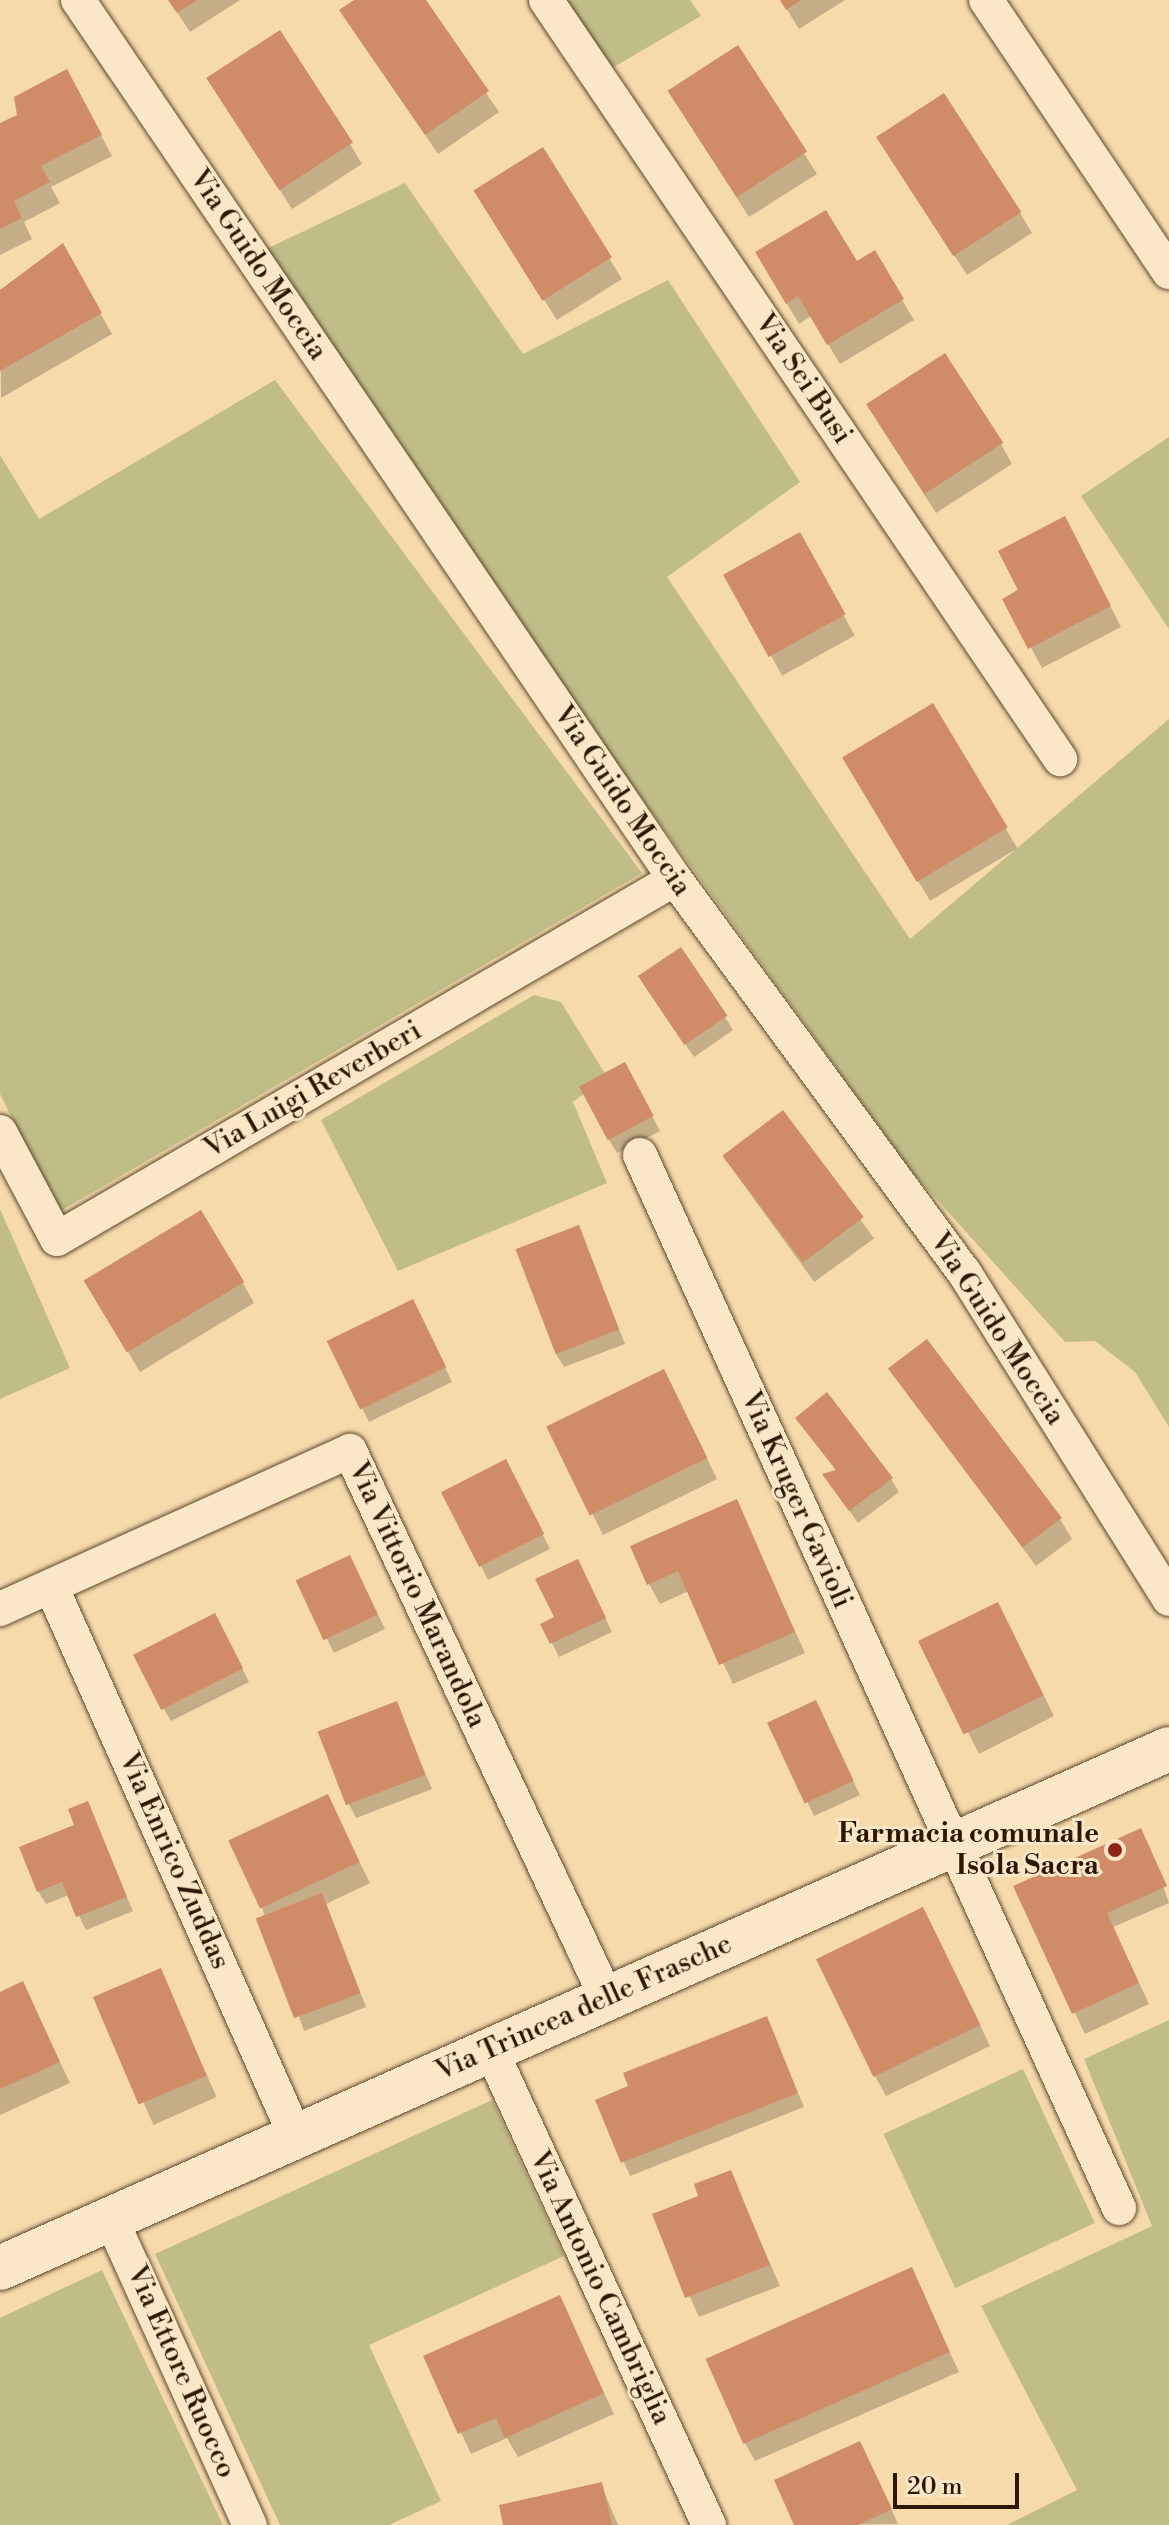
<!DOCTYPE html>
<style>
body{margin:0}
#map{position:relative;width:1169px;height:2525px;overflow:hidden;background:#f6daaa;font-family:"Libre Bodoni",serif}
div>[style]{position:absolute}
.green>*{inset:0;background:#c0be86;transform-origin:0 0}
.shadow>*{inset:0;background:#0003;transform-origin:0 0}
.building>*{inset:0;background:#d08c67;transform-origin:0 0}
.roads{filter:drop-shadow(0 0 2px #5e472e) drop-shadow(0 0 2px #5e472e)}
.street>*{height:34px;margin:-17px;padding:0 17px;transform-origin:17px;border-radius:17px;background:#f9e7c8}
.secondary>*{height:44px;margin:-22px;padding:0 22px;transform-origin:22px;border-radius:22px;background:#f9e7c8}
.dots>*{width:22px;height:22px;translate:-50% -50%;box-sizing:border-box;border:4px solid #f9e7c8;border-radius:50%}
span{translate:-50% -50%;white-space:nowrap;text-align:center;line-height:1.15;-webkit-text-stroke:6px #f9e7c8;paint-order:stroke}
.street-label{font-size:28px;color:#2c1604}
.poi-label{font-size:28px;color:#2c1604;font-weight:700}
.right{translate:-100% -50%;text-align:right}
.scale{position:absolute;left:893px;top:2473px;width:126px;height:36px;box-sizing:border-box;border:4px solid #2c1604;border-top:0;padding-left:10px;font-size:24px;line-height:28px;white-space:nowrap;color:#2c1604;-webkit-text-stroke:6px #f9e7c8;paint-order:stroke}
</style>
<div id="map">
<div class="green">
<i style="clip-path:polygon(537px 0,690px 0,701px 16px,590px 81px)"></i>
<i style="clip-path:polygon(405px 183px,523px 354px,668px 280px,800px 482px,667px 577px,910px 939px,1169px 719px,1169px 1427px,1135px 1372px,1095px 1341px,1065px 1342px,913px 1173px,402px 467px,260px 252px)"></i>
<i style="clip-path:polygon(275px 380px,642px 873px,59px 1212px,0 1094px,0 455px,39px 519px)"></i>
<i style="clip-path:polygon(1169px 437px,1169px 629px,1081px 496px)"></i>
<i style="clip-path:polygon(534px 995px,561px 1002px,607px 1077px,573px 1102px,607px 1183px,398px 1271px,321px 1120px)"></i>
<i style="clip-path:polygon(0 1209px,70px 1368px,0 1399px)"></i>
<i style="clip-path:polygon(1169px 2020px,1169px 2525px,1007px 2525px,1077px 2490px,981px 2306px,1152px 2226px,1084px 2059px)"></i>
<i style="left:1023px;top:2069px;width:170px;height:154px;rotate:65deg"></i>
<i style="clip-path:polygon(492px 2100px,564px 2256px,369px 2345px,441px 2501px,389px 2525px,280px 2525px,155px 2254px)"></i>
<i style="clip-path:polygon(102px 2270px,223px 2525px,0 2525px,0 2318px)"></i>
</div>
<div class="shadow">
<i style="clip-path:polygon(169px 0,240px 0,190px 32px)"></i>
<i style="clip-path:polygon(358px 0,423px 0,499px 112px,438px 154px,341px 11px)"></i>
<i style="clip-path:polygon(781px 0,845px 0,799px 29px)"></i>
<i style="clip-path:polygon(737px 47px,817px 174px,749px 217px,681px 111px)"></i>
<i style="clip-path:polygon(78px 92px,112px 156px,51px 187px,60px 203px,24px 222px,32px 239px,0 255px,0 126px)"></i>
<i style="clip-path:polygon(221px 98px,350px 144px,362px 164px,292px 209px)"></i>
<i style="clip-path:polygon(542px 150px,622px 279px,557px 320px,488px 212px)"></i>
<i style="clip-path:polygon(891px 158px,1020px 213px,1032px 233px,967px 275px)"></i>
<i style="clip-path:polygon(62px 246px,112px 334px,1px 398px,0 292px)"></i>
<i style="clip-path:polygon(757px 253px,856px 264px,874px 253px,914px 320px,840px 364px,811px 316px,799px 324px)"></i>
<i style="clip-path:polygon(879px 424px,1001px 444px,1012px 464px,936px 513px)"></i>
<i style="left:799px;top:535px;width:115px;height:83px;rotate:61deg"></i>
<i style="clip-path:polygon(1076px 539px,1121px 627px,1042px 668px,1005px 600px)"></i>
<i style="left:932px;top:706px;width:166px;height:102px;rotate:59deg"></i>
<i style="clip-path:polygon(649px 991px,725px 1017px,733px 1030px,694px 1057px)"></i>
<i style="clip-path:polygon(632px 1078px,660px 1131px,617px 1153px,609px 1140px)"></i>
<i style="left:783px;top:1113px;width:155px;height:74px;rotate:54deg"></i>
<i style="clip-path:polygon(578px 1228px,625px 1344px,564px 1367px,556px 1354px)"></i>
<i style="clip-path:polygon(86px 1282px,243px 1283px,254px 1303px,140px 1372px)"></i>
<i style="clip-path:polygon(420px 1315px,452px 1382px,369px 1422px,329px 1342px)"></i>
<i style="clip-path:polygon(891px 1369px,1060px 1519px,1072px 1539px,1036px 1566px)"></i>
<i style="clip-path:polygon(675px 1392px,717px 1479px,603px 1535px,549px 1427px)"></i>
<i style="clip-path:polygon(798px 1418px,891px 1479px,899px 1492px,858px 1523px,825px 1476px,837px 1472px)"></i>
<i style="clip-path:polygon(513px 1475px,550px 1549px,488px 1580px,481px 1566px)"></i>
<i style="clip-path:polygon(736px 1501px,805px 1653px,733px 1684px,689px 1591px,660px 1604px,649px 1584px)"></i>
<i style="clip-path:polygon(357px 1571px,385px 1629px,334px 1653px,299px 1582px)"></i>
<i style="clip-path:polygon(585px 1575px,612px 1632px,559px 1657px,552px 1643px,556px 1618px)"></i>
<i style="clip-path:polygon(1009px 1625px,1054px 1716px,979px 1754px,922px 1642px)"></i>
<i style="clip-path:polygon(222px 1629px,249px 1682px,171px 1721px,163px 1708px)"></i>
<i style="clip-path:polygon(396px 1704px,432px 1789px,356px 1818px,349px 1804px)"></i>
<i style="clip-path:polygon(823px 1717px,860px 1795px,814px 1816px,770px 1724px)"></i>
<i style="clip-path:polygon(327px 1797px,370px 1883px,326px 1904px,366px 2007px,304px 2031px,262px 1908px)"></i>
<i style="clip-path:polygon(87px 1804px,133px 1911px,86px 1930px,69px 1895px,46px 1904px,38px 1891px)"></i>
<i style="clip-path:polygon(1148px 1844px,1169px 1903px,1113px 1927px,1149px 2004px,1085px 2034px,1015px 1887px)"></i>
<i style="clip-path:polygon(934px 1930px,990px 2046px,886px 2096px,875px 2076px)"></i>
<i style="left:160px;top:1970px;width:139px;height:69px;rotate:66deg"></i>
<i style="clip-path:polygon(23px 1984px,70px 2083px,0 2115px,0 1994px)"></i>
<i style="clip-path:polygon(766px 2018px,804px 2107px,630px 2176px,598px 2101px)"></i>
<i style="clip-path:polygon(730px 2172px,780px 2286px,699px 2317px,654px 2215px,701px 2197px)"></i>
<i style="clip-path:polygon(911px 2269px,959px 2372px,755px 2461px,744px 2441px)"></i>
<i style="clip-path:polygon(559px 2298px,614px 2414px,518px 2457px,507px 2438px,471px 2454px,426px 2357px)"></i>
<i style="clip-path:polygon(867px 2457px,898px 2524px,797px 2525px)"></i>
<i style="clip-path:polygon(601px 2485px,618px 2525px,506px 2525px)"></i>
</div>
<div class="building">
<i style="clip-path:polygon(168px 0,197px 0,177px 13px)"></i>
<i style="clip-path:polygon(354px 0,426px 0,489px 91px,425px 135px,339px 10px)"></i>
<i style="clip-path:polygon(780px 0,801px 0,786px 10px)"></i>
<i style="left:280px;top:30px;width:134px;height:88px;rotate:57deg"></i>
<i style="left:738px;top:45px;width:127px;height:84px;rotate:57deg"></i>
<i style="clip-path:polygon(67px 69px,102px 135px,41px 166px,50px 182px,14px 201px,22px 218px,0 229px,0 123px,17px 115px,14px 97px)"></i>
<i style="left:944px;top:93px;width:142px;height:81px;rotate:57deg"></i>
<i style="left:543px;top:147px;width:130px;height:82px;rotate:58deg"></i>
<i style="clip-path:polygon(826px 210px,857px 261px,875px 250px,904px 299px,827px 345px,798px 296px,786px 304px,755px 252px)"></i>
<i style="clip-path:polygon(63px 243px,102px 313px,0 371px,0 290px)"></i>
<i style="left:945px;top:353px;width:107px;height:94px;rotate:57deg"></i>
<i style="clip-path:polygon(1065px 516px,1111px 606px,1028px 649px,1002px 599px,1018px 590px,998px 551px)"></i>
<i style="left:800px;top:532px;width:94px;height:88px;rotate:61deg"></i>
<i style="left:933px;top:703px;width:145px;height:106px;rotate:59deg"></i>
<i style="left:681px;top:947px;width:83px;height:52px;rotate:56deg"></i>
<i style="left:625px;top:1062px;width:61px;height:52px;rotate:62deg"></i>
<i style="left:783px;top:1110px;width:134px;height:76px;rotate:53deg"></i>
<i style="left:201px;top:1210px;width:84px;height:137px;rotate:59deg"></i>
<i style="left:579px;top:1225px;width:112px;height:68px;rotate:69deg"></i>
<i style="left:413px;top:1299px;width:76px;height:96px;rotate:64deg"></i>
<i style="left:927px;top:1339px;width:224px;height:49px;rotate:53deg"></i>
<i style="left:664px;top:1369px;width:99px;height:131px;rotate:64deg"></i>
<i style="clip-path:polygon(827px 1392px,893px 1478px,849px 1511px,822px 1474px,836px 1470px,795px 1418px)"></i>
<i style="left:506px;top:1459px;width:84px;height:73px;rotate:63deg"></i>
<i style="clip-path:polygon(737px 1499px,795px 1632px,719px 1665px,678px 1571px,647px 1585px,630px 1546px)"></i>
<i style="left:350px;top:1555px;width:66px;height:60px;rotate:65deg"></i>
<i style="clip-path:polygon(578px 1559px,606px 1618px,550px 1644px,540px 1624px,554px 1617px,535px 1579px)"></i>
<i style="left:998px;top:1602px;width:104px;height:89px;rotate:64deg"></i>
<i style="left:215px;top:1613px;width:62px;height:92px;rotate:63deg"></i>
<i style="left:816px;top:1700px;width:89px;height:54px;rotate:65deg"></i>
<i style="left:397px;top:1701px;width:79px;height:85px;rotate:69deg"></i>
<i style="left:328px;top:1794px;width:75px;height:110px;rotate:65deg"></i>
<i style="clip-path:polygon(88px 1801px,127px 1897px,76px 1917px,62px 1882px,37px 1892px,19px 1847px,74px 1825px,68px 1809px)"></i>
<i style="clip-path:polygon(1141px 1828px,1167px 1886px,1107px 1913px,1139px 1983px,1072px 2014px,1013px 1886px)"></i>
<i style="left:322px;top:1893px;width:107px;height:71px;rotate:69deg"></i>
<i style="left:923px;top:1907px;width:131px;height:119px;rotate:64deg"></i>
<i style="left:161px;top:1968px;width:117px;height:74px;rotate:67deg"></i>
<i style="clip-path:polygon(23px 1981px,60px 2062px,0 2089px,0 1992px)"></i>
<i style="clip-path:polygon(767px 2016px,798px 2093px,621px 2163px,595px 2100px,628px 2086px,623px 2073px)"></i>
<i style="clip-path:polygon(731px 2170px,770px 2265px,685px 2298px,652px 2214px,698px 2196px,694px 2184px)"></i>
<i style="left:912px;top:2267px;width:93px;height:226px;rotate:66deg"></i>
<i style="clip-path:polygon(560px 2295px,604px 2393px,505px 2438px,496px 2418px,458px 2434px,423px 2356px)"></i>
<i style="clip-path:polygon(860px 2441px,892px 2509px,858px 2525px,794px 2525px,774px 2480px)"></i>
<i style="clip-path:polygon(602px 2482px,612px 2525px,503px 2525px,499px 2505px)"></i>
</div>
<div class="roads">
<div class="street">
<i style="left:78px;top:0;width:1063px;rotate:55.82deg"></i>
<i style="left:675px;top:879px;width:488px;rotate:53.7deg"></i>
<i style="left:964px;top:1272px;width:386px;rotate:57.9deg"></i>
<i style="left:546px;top:0;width:917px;rotate:55.89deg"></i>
<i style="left:986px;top:0;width:328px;rotate:56.1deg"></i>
<i style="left:0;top:1132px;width:121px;rotate:62deg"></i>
<i style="left:57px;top:1239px;width:715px;rotate:-30.22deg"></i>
<i style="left:640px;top:1155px;width:1157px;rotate:65.54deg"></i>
<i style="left:51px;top:1586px;width:603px;rotate:66.03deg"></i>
<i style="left:0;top:1609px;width:384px;rotate:-24.3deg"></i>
<i style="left:350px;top:1451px;width:605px;rotate:64.87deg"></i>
<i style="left:491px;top:2050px;width:523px;rotate:65.35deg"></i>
<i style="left:111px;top:2219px;width:336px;rotate:65.6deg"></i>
</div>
<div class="secondary">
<i style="left:0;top:2268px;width:1279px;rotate:-23.94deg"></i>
</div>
</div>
<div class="dots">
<i style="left:1115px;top:1850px;background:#8f2418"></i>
</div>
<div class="street-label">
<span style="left:258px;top:265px;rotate:56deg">Via Guido Moccia</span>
<span style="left:803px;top:379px;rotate:56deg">Via Sei Busi</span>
<span style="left:622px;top:801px;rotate:56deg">Via Guido Moccia</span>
<span style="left:313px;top:1090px;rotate:-30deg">Via Luigi Reverberi</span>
<span style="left:997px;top:1329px;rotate:57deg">Via Guido Moccia</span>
<span style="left:796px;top:1500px;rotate:66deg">Via Kruger Gavioli</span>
<span style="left:417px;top:1595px;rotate:65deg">Via Vittorio Marandola</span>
<span style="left:174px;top:1861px;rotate:66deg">Via Enrico Zuddas</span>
<span style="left:584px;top:2008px;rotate:-24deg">Via Trincea delle Frasche</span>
<span style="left:600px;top:2288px;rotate:65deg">Via Antonio Cambriglia</span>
<span style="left:181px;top:2372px;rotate:66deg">Via Ettore Ruocco</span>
</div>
<div class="poi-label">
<span class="right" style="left:1099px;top:1850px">Farmacia comunale<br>Isola Sacra</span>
</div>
<div class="scale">20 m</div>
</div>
